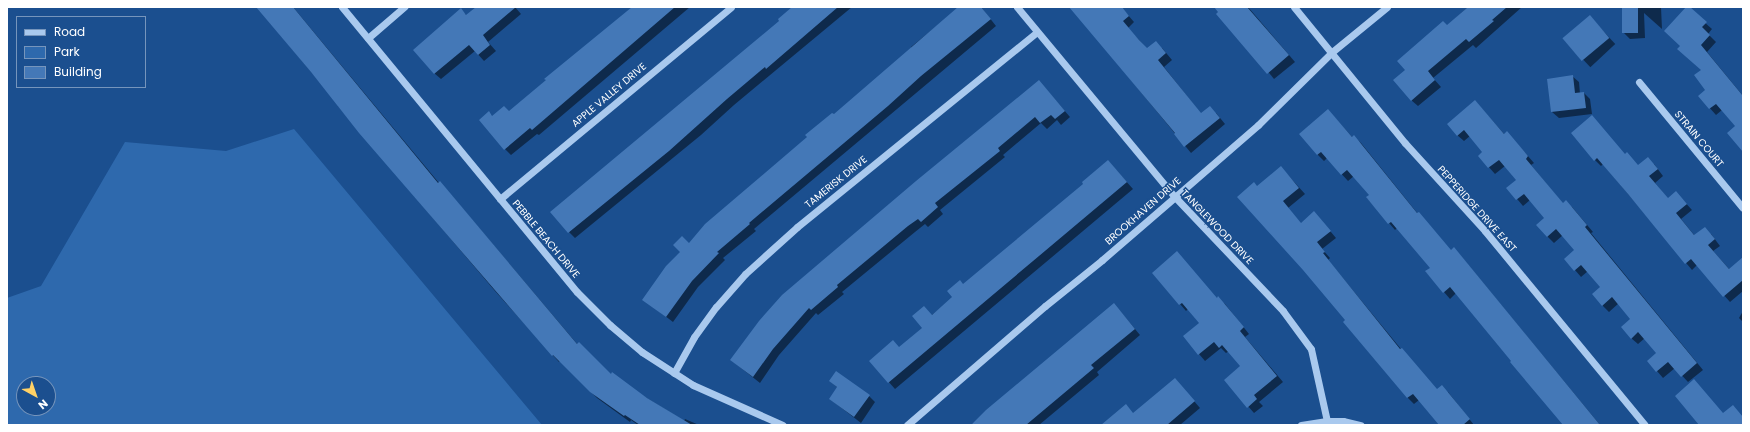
<!DOCTYPE html>
<style>
body{margin:0}
#map{position:relative;width:1750px;height:432px;overflow:hidden;background:#1b4f8f;font-family:Poppins,sans-serif}
div>[style]{position:absolute}
.green>*{inset:0;background:#2e69ad}
.shadow>*{inset:0;background:#0007;transform-origin:0 0}
.building>*{inset:0;background:#4478b7;transform-origin:0 0}
.minor>*{height:7px;margin:-3.5px;padding:0 3.5px;transform-origin:3.5px;border-radius:3.5px;background:#a9c9ee}
span{translate:-50% -50%;white-space:nowrap;text-align:center;line-height:1.15;-webkit-text-stroke:3px #1b4f8f;paint-order:stroke}
.street-label{font-size:10px;color:#fff}
.frame{position:absolute;inset:0;border:8px solid #fff;pointer-events:none}
.legend{position:absolute;left:16px;top:16px;width:130px;height:72px;box-sizing:border-box;background:#1b4f8f;border:1px solid #7695bc;margin:0;padding:5px 7px;list-style:none;font-size:12px;color:#fff}
.legend li{display:flex;align-items:center;gap:8px;height:20px}
.legend b{width:20px;border:1px solid #7695bc}
.north{position:absolute;left:16px;top:376px;width:40px;height:40px;box-sizing:border-box;background:#1b4f8f;border:1px solid #7695bc;border-radius:50%;rotate:140deg;font-size:11px;font-weight:700;line-height:16px;text-align:center;color:#fff}
.north::after{content:'';display:block;margin:auto;width:14px;height:18px;background:#ffd166;clip-path:polygon(50% 0,100% 100%,50% 72%,0 100%)}
</style>
<div id="map">
<div class="green">
<i style="clip-path:polygon(evenodd,294px 129px,542px 425px,7px 425px,7px 298px,41px 286px,125px 142px,226px 151px,294px 129px,24px 384px,48px 384px,48px 408px,24px 408px,24px 384px)"></i>
</div>
<div class="shadow">
<i style="clip-path:polygon(257px 7px,293px 7px,439px 183px,446px 189px,578px 345px,611px 376px,684px 421px,685px 419px,699px 425px,638px 425px,631px 420px,630px 422px,597px 398px,560px 361px,559px 362px,495px 291px,338px 106px,339px 105px)"></i>
<i style="clip-path:polygon(477px 7px,515px 7px,521px 14px,488px 42px,496px 51px,484px 61px,475px 51px,441px 79px,434px 73px,461px 10px,467px 16px)"></i>
<i style="clip-path:polygon(633px 7px,690px 7px,539px 135px,537px 134px,511px 155px,505px 149px,493px 117px,509px 112px)"></i>
<i style="clip-path:polygon(794px 7px,852px 7px,734px 105px,701px 135px,575px 238px,569px 232px)"></i>
<i style="clip-path:polygon(960px 7px,981px 7px,996px 26px,754px 229px,756px 231px,723px 258px,725px 260px,698px 287px,673px 322px,644px 300px,689px 244px,912px 49px,911px 47px)"></i>
<i style="clip-path:polygon(1071px 7px,1121px 7px,1134px 22px,1128px 28px,1147px 49px,1162px 48px,1172px 60px,1164px 67px,1201px 114px,1216px 113px,1225px 124px,1191px 153px)"></i>
<i style="clip-path:polygon(1215px 7px,1248px 7px,1295px 62px,1274px 79px)"></i>
<i style="clip-path:polygon(1468px 7px,1522px 7px,1476px 48px,1473px 45px,1433px 78px,1441px 87px,1418px 106px,1411px 100px,1407px 70px,1447px 26px)"></i>
<i style="clip-path:polygon(1623px 7px,1661px 7px,1662px 29px,1644px 13px,1645px 38px,1630px 39px,1624px 33px)"></i>
<i style="clip-path:polygon(1687px 7px,1712px 29px,1708px 34px,1716px 42px,1707px 52px,1743px 96px,1743px 150px,1736px 126px,1722px 110px,1716px 115px,1699px 96px,1707px 90px,1702px 70px,1681px 46px)"></i>
<i style="left:1590px;top:17px;width:37px;height:34px;rotate:47deg"></i>
<i style="clip-path:polygon(1572px 76px,1579px 82px,1580px 94px,1584px 93px,1590px 99px,1592px 114px,1559px 118px,1552px 112px)"></i>
<i style="clip-path:polygon(1045px 88px,1070px 117px,1061px 125px,1057px 120px,1047px 129px,1041px 123px,1003px 155px,1005px 157px,940px 210px,943px 214px,928px 227px,925px 224px,915px 232px,842px 292px,844px 294px,818px 315px,816px 313px,779px 355px,760px 383px,731px 360px)"></i>
<i style="clip-path:polygon(1475px 101px,1505px 135px,1513px 139px,1534px 163px,1531px 165px,1563px 204px,1572px 207px,1593px 232px,1591px 233px,1703px 370px,1688px 382px,1675px 368px,1663px 378px,1657px 371px,1648px 361px,1657px 353px,1645px 338px,1638px 344px,1631px 338px,1632px 319px,1619px 303px,1609px 312px,1603px 306px,1593px 294px,1602px 287px,1588px 271px,1581px 277px,1575px 270px,1575px 250px,1563px 235px,1554px 243px,1547px 236px,1546px 218px,1530px 200px,1523px 206px,1508px 188px,1517px 180px,1505px 166px,1495px 174px,1479px 156px,1484px 152px,1470px 136px,1464px 141px,1457px 135px)"></i>
<i style="clip-path:polygon(1328px 110px,1353px 138px,1354px 137px,1361px 143px,1418px 214px,1451px 251px,1460px 255px,1600px 425px,1564px 425px,1456px 293px,1450px 299px,1444px 292px,1426px 272px,1431px 268px,1397px 228px,1395px 230px,1389px 223px,1367px 198px,1370px 195px,1354px 176px,1348px 181px,1327px 158px,1324px 161px,1318px 155px,1300px 134px)"></i>
<i style="clip-path:polygon(1572px 133px,1625px 155px,1638px 166px,1654px 164px,1663px 176px,1655px 183px,1668px 199px,1682px 199px,1692px 210px,1681px 219px,1695px 236px,1711px 234px,1720px 246px,1713px 251px,1730px 270px,1743px 267px,1743px 291px,1730px 302px,1697px 265px,1692px 270px,1603px 164px,1601px 166px,1595px 160px)"></i>
<i style="clip-path:polygon(1108px 161px,1133px 189px,895px 389px,870px 361px,899px 348px,923px 328px,932px 315px,954px 297px,964px 285px,1085px 184px)"></i>
<i style="clip-path:polygon(1287px 174px,1305px 194px,1288px 208px,1301px 224px,1320px 219px,1336px 238px,1322px 249px,1330px 258px,1328px 260px,1401px 349px,1437px 390px,1448px 392px,1474px 425px,1440px 425px,1419px 400px,1414px 404px,1408px 398px,1344px 322px,1347px 320px,1257px 187px)"></i>
<i style="clip-path:polygon(1153px 273px,1217px 299px,1225px 304px,1249px 334px,1245px 337px,1283px 382px,1259px 402px,1263px 406px,1254px 413px,1225px 380px,1241px 366px,1229px 351px,1226px 353px,1221px 348px,1205px 361px,1199px 354px,1184px 336px,1200px 323px,1188px 309px,1186px 311px,1180px 304px)"></i>
<i style="clip-path:polygon(1120px 311px,1140px 335px,1097px 372px,1099px 375px,1039px 425px,971px 425px)"></i>
<i style="clip-path:polygon(1743px 311px,1743px 322px,1739px 318px)"></i>
<i style="clip-path:polygon(1175px 379px,1200px 408px,1180px 425px,1102px 425px,1134px 414px)"></i>
<i style="clip-path:polygon(830px 381px,869px 396px,875px 402px,861px 423px,830px 399px,838px 388px)"></i>
</div>
<div class="building">
<i style="clip-path:polygon(256px 7px,293px 7px,438px 183px,440px 181px,577px 344px,579px 342px,611px 374px,612px 372px,647px 398px,692px 425px,640px 425px,625px 415px,624px 416px,590px 392px,553px 355px,552px 356px,359px 133px,311px 72px)"></i>
<i style="clip-path:polygon(476px 7px,516px 7px,483px 35px,490px 45px,478px 55px,469px 45px,434px 74px,413px 50px,461px 8px,466px 15px)"></i>
<i style="clip-path:polygon(632px 7px,675px 7px,532px 130px,530px 128px,504px 150px,479px 120px,489px 111px,492px 116px,504px 106px,509px 111px,546px 80px,544px 79px)"></i>
<i style="clip-path:polygon(792px 7px,838px 7px,766px 69px,765px 67px,727px 99px,669px 151px,568px 233px,550px 212px,779px 21px,778px 19px)"></i>
<i style="clip-path:polygon(958px 7px,981px 7px,991px 19px,921px 76px,888px 106px,749px 223px,750px 224px,717px 252px,719px 253px,692px 281px,666px 317px,642px 300px,666px 266px,680px 252px,673px 245px,682px 236px,689px 243px,705px 224px,807px 137px,805px 135px,832px 113px,834px 114px)"></i>
<i style="clip-path:polygon(1069px 7px,1122px 7px,1129px 16px,1123px 21px,1139px 40px,1147px 48px,1156px 41px,1166px 53px,1158px 60px,1201px 113px,1210px 106px,1220px 118px,1184px 147px,1174px 134px,1175px 133px)"></i>
<i style="clip-path:polygon(1214px 7px,1247px 7px,1289px 55px,1267px 74px,1216px 14px,1218px 12px)"></i>
<i style="clip-path:polygon(1468px 7px,1507px 7px,1492px 20px,1494px 21px,1469px 42px,1466px 39px,1428px 71px,1435px 80px,1411px 101px,1393px 80px,1405px 70px,1397px 61px,1443px 21px,1447px 25px)"></i>
<i style="left:1622px;top:7px;width:16px;height:26px"></i>
<i style="clip-path:polygon(1686px 7px,1690px 7px,1707px 22px,1702px 27px,1710px 35px,1701px 45px,1743px 96px,1743px 152px,1727px 133px,1735px 126px,1716px 104px,1709px 109px,1698px 96px,1705px 90px,1694px 75px,1701px 70px,1677px 49px,1680px 46px,1664px 31px)"></i>
<i style="left:1590px;top:15px;width:30px;height:36px;rotate:50deg"></i>
<i style="clip-path:polygon(1573px 75px,1575px 93px,1584px 92px,1586px 108px,1551px 112px,1547px 79px)"></i>
<i style="clip-path:polygon(1039px 80px,1065px 111px,1055px 119px,1051px 115px,1040px 123px,1035px 117px,998px 148px,1000px 151px,935px 203px,938px 207px,921px 222px,918px 219px,908px 226px,837px 285px,838px 287px,811px 310px,809px 308px,773px 349px,753px 377px,730px 360px,759px 321px,782px 295px,916px 181px)"></i>
<i style="clip-path:polygon(1475px 100px,1504px 134px,1507px 131px,1528px 156px,1526px 159px,1563px 203px,1566px 200px,1587px 225px,1585px 227px,1697px 363px,1681px 377px,1668px 362px,1656px 372px,1647px 361px,1656px 353px,1638px 332px,1631px 339px,1621px 327px,1630px 319px,1612px 297px,1602px 306px,1592px 294px,1600px 287px,1581px 265px,1574px 271px,1564px 259px,1574px 250px,1556px 229px,1547px 237px,1536px 225px,1544px 218px,1524px 194px,1516px 200px,1506px 188px,1516px 180px,1499px 160px,1488px 168px,1478px 156px,1482px 152px,1464px 130px,1457px 136px,1447px 124px)"></i>
<i style="clip-path:polygon(1328px 109px,1352px 137px,1354px 135px,1417px 213px,1419px 212px,1451px 250px,1454px 247px,1600px 425px,1563px 425px,1510px 362px,1511px 361px,1450px 287px,1443px 293px,1425px 271px,1430px 268px,1391px 222px,1388px 224px,1366px 197px,1369px 195px,1347px 170px,1341px 175px,1321px 152px,1317px 155px,1299px 134px)"></i>
<i style="clip-path:polygon(1592px 115px,1625px 154px,1627px 152px,1638px 165px,1648px 157px,1658px 169px,1649px 176px,1668px 198px,1676px 191px,1687px 204px,1676px 213px,1694px 235px,1705px 227px,1715px 239px,1708px 245px,1729px 269px,1743px 257px,1743px 280px,1723px 297px,1691px 259px,1685px 264px,1628px 194px,1597px 158px,1594px 161px,1571px 133px)"></i>
<i style="clip-path:polygon(1108px 160px,1127px 182px,888px 383px,869px 361px,893px 340px,899px 347px,922px 328px,912px 316px,924px 306px,932px 315px,952px 297px,947px 291px,960px 280px,963px 284px,1083px 184px,1082px 182px)"></i>
<i style="clip-path:polygon(1281px 166px,1299px 188px,1283px 201px,1301px 223px,1314px 211px,1331px 231px,1317px 242px,1325px 252px,1323px 253px,1400px 349px,1402px 348px,1437px 389px,1442px 385px,1470px 419px,1463px 425px,1439px 425px,1413px 394px,1407px 398px,1343px 322px,1345px 320px,1303px 270px,1237px 197px,1254px 182px,1257px 186px)"></i>
<i style="clip-path:polygon(1177px 251px,1217px 298px,1218px 296px,1244px 327px,1240px 331px,1277px 376px,1254px 395px,1257px 399px,1247px 408px,1224px 380px,1240px 366px,1222px 345px,1219px 348px,1214px 342px,1198px 355px,1183px 336px,1199px 323px,1182px 303px,1179px 305px,1152px 273px)"></i>
<i style="clip-path:polygon(1114px 303px,1135px 329px,1091px 365px,1094px 368px,1026px 425px,971px 425px,986px 410px)"></i>
<i style="clip-path:polygon(836px 371px,870px 395px,854px 417px,829px 399px,837px 387px,829px 381px)"></i>
<i style="clip-path:polygon(1175px 378px,1195px 401px,1167px 425px,1101px 425px,1126px 404px,1133px 413px)"></i>
<i style="clip-path:polygon(1694px 379px,1723px 413px,1733px 405px,1743px 417px,1743px 425px,1699px 425px,1675px 396px)"></i>
</div>
<div class="minor">
<i style="left:342px;top:7px;width:369px;rotate:50.5deg"></i>
<i style="left:577px;top:292px;width:47px;rotate:45deg"></i>
<i style="left:610px;top:325px;width:42px;rotate:40.2deg"></i>
<i style="left:642px;top:352px;width:61px;rotate:32.9deg"></i>
<i style="left:693px;top:385px;width:98px;rotate:24deg"></i>
<i style="left:1017px;top:7px;width:247px;rotate:50.3deg"></i>
<i style="left:1175px;top:197px;width:157px;rotate:46.5deg"></i>
<i style="left:1283px;top:311px;width:47px;rotate:53.6deg"></i>
<i style="left:1311px;top:349px;width:74px;rotate:77.5deg"></i>
<i style="left:1294px;top:7px;width:176px;rotate:50.8deg"></i>
<i style="left:1405px;top:143px;width:119px;rotate:47.7deg"></i>
<i style="left:1485px;top:231px;width:251px;rotate:50.5deg"></i>
<i style="left:368px;top:38px;width:48px;rotate:-40.7deg"></i>
<i style="left:1639px;top:82px;width:163px;rotate:50.5deg"></i>
<i style="left:500px;top:199px;width:300px;rotate:-39.7deg"></i>
<i style="left:674px;top:373px;width:41px;rotate:-60.9deg"></i>
<i style="left:694px;top:337px;width:37px;rotate:-54deg"></i>
<i style="left:716px;top:307px;width:44px;rotate:-48.7deg"></i>
<i style="left:745px;top:274px;width:70px;rotate:-42.1deg"></i>
<i style="left:797px;top:227px;width:309px;rotate:-39.1deg"></i>
<i style="left:907px;top:425px;width:182px;rotate:-40.8deg"></i>
<i style="left:1045px;top:306px;width:73px;rotate:-38.9deg"></i>
<i style="left:1102px;top:260px;width:96px;rotate:-40.8deg"></i>
<i style="left:1175px;top:197px;width:110px;rotate:-40.9deg"></i>
<i style="left:1258px;top:125px;width:104px;rotate:-44.6deg"></i>
<i style="left:1332px;top:52px;width:71px;rotate:-39.3deg"></i>
<i style="left:1301px;top:425px;width:26px;rotate:-9deg"></i>
<i style="left:1327px;top:421px;width:16px"></i>
<i style="left:1343px;top:421px;width:18px;rotate:13deg"></i>
</div>
<div class="street-label">
<span style="left:609px;top:95px;rotate:-40deg">APPLE VALLEY DRIVE</span>
<span style="left:1699px;top:139px;rotate:50deg">STRAIN COURT</span>
<span style="left:836px;top:182px;rotate:-39deg">TAMERISK DRIVE</span>
<span style="left:1477px;top:209px;rotate:48deg">PEPPERIDGE DRIVE EAST</span>
<span style="left:1143px;top:211px;rotate:-41deg">BROOKHAVEN DRIVE</span>
<span style="left:1217px;top:227px;rotate:46deg">TANGLEWOOD DRIVE</span>
<span style="left:546px;top:239px;rotate:50deg">PEBBLE BEACH DRIVE</span>
</div>
<div class="frame"></div>
<ul class="legend">
<li><b style="height:5px;background:#a9c9ee"></b>Road</li>
<li><b style="height:11px;background:#2e69ad"></b>Park</li>
<li><b style="height:11px;background:#4478b7"></b>Building</li>
</ul>
<div class="north">N</div>
</div>
